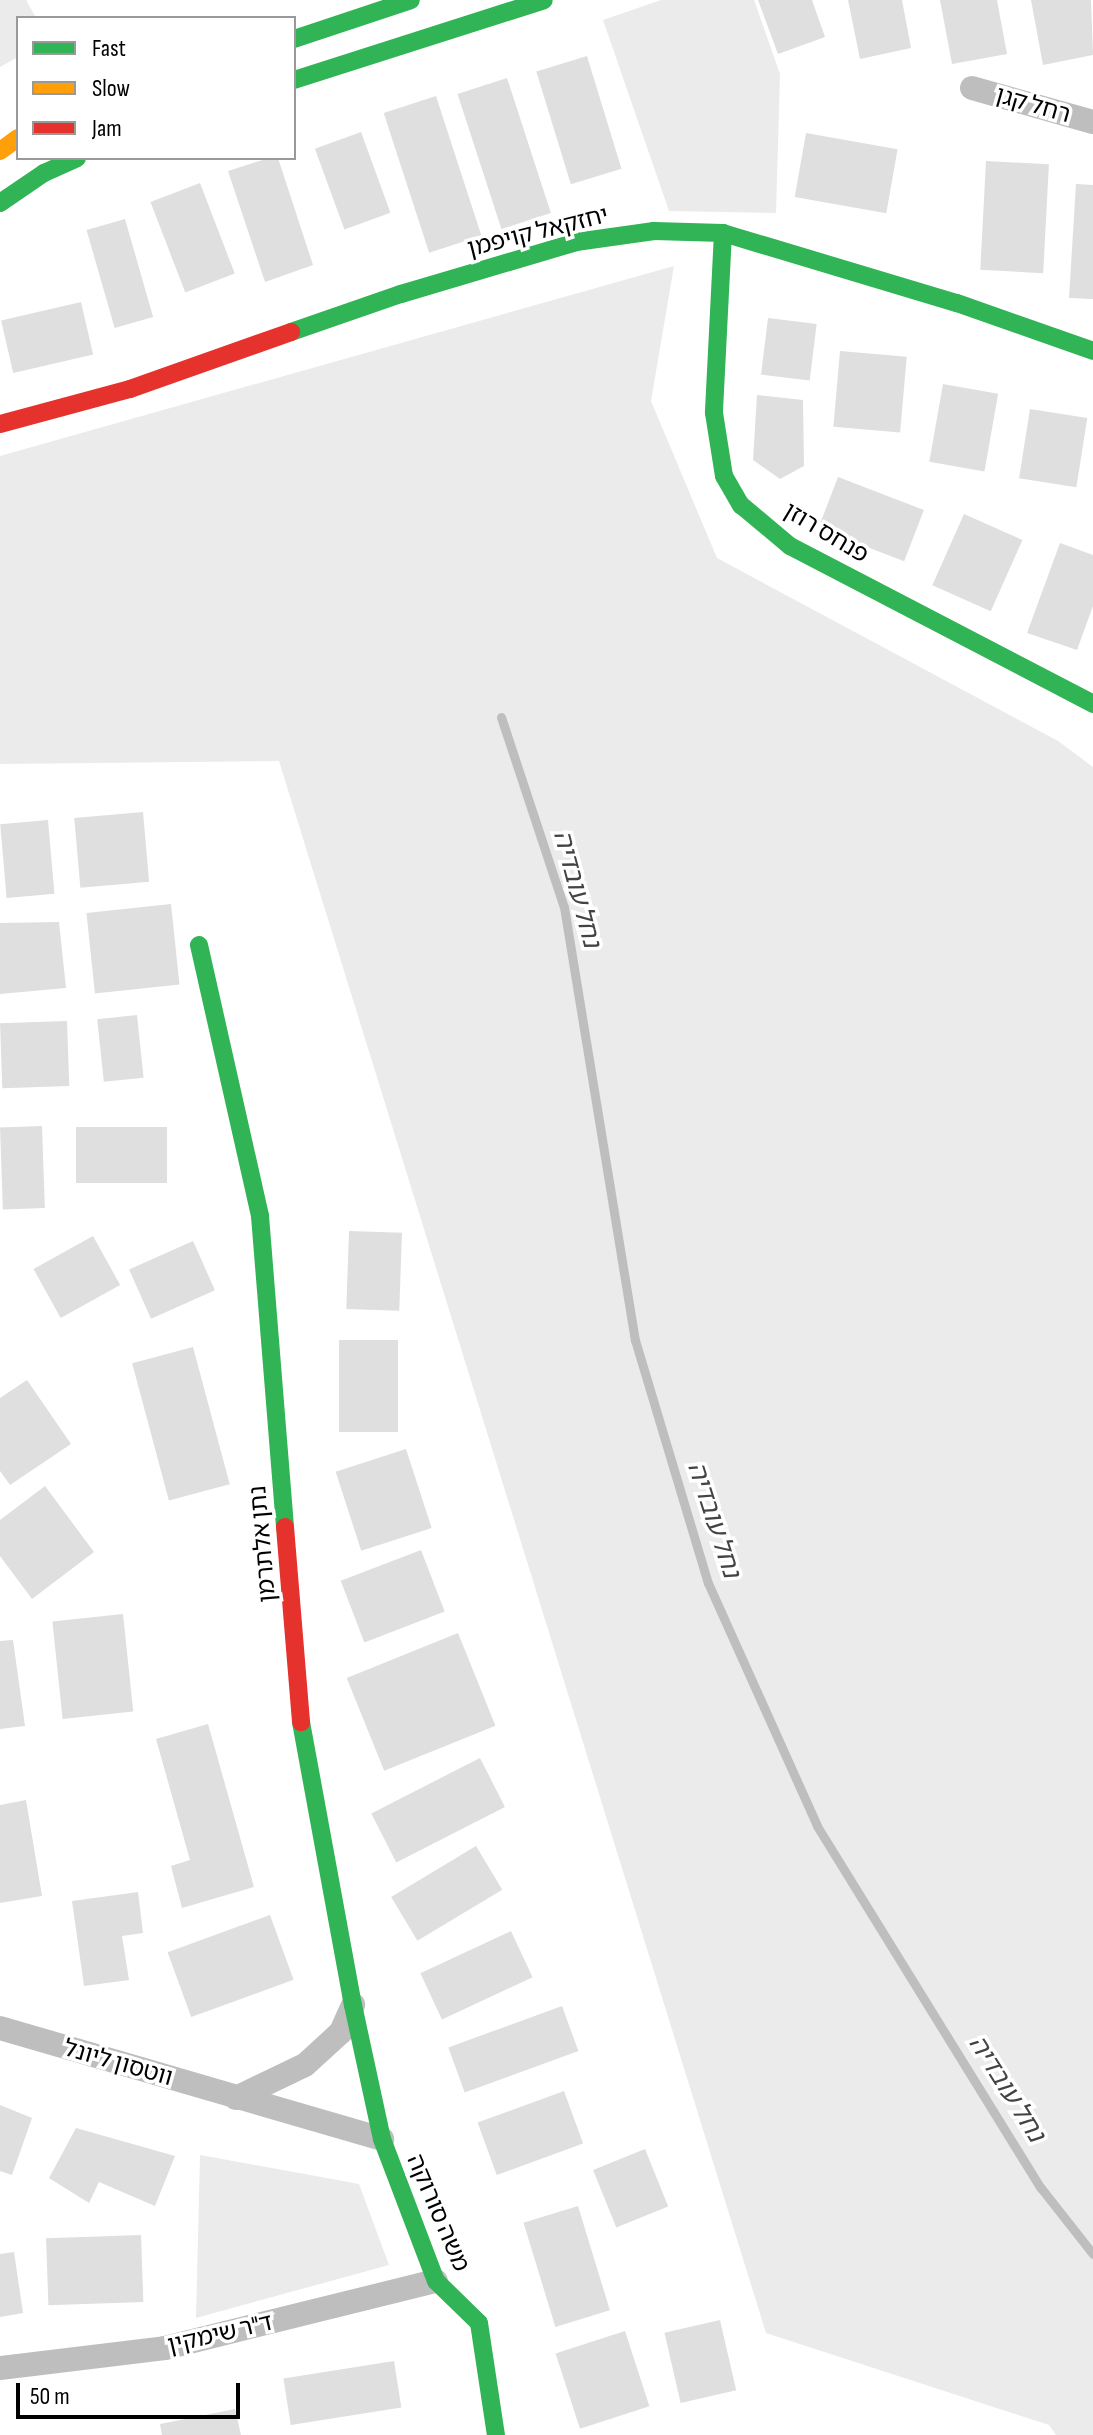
<!DOCTYPE html>
<meta charset="utf-8">
<style>
body{margin:0}
#map{position:relative;width:1093px;height:2435px;overflow:hidden;background:#fff;font-family:"Sofia Sans Condensed","Noto Sans Hebrew",sans-serif}
div>[style]{position:absolute}
.green>*{inset:0;background:#ebebeb}
.stream>*{height:9px;margin:-4.5px;padding:0 4.5px;transform-origin:4.5px;border-radius:4.5px;background:#bebebe}
.building>*{inset:0;background:#dfdfdf;transform-origin:0 0}
.street>*{height:24px;margin:-12px;padding:0 12px;transform-origin:12px;border-radius:12px;background:#bebebe}
.fast>*{height:18px;margin:-9px;padding:0 9px;transform-origin:9px;border-radius:9px;background:#30b455}
.slow>*{height:18px;margin:-9px;padding:0 9px;transform-origin:9px;border-radius:9px;background:#ff9f0a}
.jam>*{height:18px;margin:-9px;padding:0 9px;transform-origin:9px;border-radius:9px;background:#e5322d}
span{translate:-50% -50%;white-space:nowrap;text-align:center;line-height:1.15;-webkit-text-stroke:7px #fff;paint-order:stroke}
.street-label{font-size:24px;color:#000}
.water-label{font-size:26px;color:#434343;font-style:italic}
.legend{position:absolute;left:16px;top:16px;width:280px;height:144px;box-sizing:border-box;background:#fff;border:2px solid #999;margin:0;padding:10px 14px;list-style:none;font-size:24px;color:#000}
.legend li{display:flex;align-items:center;gap:16px;height:40px}
.legend b{width:40px;border:2px solid #999}
.scale{position:absolute;left:16px;top:2383px;width:224px;height:36px;box-sizing:border-box;border:4px solid #000;border-top:0;padding-left:10px;font-size:24px;line-height:28px;white-space:nowrap;color:#000;-webkit-text-stroke:6px #fff;paint-order:stroke}
</style>
<div id="map">
<div class="green">
<i style="clip-path:polygon(0 0,26px 0,36px 18px,18px 18px,18px 57px,0 67px)"></i>
<i style="clip-path:polygon(661px 0,754px 0,780px 74px,776px 213px,669px 211px,603px 20px)"></i>
<i style="clip-path:polygon(674px 266px,651px 401px,717px 558px,1058px 741px,1093px 767px,1093px 2435px,1056px 2435px,1049px 2425px,766px 2333px,279px 761px,0 764px,0 456px)"></i>
<i style="clip-path:polygon(200px 2155px,359px 2184px,389px 2265px,196px 2318px)"></i>
</div>
<div class="stream">
<i style="left:501px;top:717px;width:200px;rotate:71.7deg"></i>
<i style="left:564px;top:907px;width:439px;rotate:80.7deg"></i>
<i style="left:635px;top:1340px;width:254px;rotate:73.3deg"></i>
<i style="left:708px;top:1583px;width:266px;rotate:65.8deg"></i>
<i style="left:817px;top:1826px;width:426px;rotate:58.3deg"></i>
<i style="left:1041px;top:2188px;width:84px;rotate:51.8deg"></i>
</div>
<div class="building">
<i style="clip-path:polygon(758px 0,812px 0,825px 37px,778px 54px)"></i>
<i style="clip-path:polygon(848px 0,902px 0,911px 48px,860px 59px)"></i>
<i style="clip-path:polygon(940px 0,997px 0,1007px 54px,952px 64px)"></i>
<i style="clip-path:polygon(1031px 0,1091px 0,1093px 55px,1043px 65px)"></i>
<i style="left:587px;top:56px;width:118px;height:53px;rotate:73deg"></i>
<i style="left:507px;top:78px;width:142px;height:52px;rotate:72deg"></i>
<i style="left:436px;top:96px;width:147px;height:55px;rotate:72deg"></i>
<i style="left:361px;top:132px;width:86px;height:49px;rotate:70deg"></i>
<i style="left:806px;top:133px;width:93px;height:65px;rotate:10deg"></i>
<i style="clip-path:polygon(269px 158px,278px 158px,313px 265px,265px 282px,228px 171px)"></i>
<i style="left:986px;top:161px;width:63px;height:109px;rotate:3deg"></i>
<i style="left:200px;top:183px;width:97px;height:53px;rotate:69deg"></i>
<i style="clip-path:polygon(1076px 184px,1093px 185px,1093px 299px,1069px 298px)"></i>
<i style="left:125px;top:219px;width:102px;height:40px;rotate:74deg"></i>
<i style="left:81px;top:302px;width:54px;height:82px;rotate:77deg"></i>
<i style="left:768px;top:318px;width:49px;height:57px;rotate:7deg"></i>
<i style="left:840px;top:351px;width:67px;height:76px;rotate:5deg"></i>
<i style="left:943px;top:384px;width:56px;height:79px;rotate:10deg"></i>
<i style="clip-path:polygon(757px 395px,803px 400px,804px 466px,780px 479px,753px 460px)"></i>
<i style="left:1030px;top:409px;width:58px;height:70px;rotate:9deg"></i>
<i style="left:838px;top:477px;width:92px;height:55px;rotate:21deg"></i>
<i style="left:964px;top:514px;width:64px;height:78px;rotate:24deg"></i>
<i style="clip-path:polygon(1060px 543px,1093px 555px,1093px 606px,1077px 650px,1027px 633px)"></i>
<i style="left:143px;top:812px;width:70px;height:69px;rotate:85deg"></i>
<i style="left:48px;top:820px;width:74px;height:48px;rotate:85deg"></i>
<i style="left:171px;top:904px;width:81px;height:85px;rotate:84deg"></i>
<i style="clip-path:polygon(59px 922px,66px 988px,0 994px,0 923px)"></i>
<i style="left:137px;top:1015px;width:63px;height:40px;rotate:84deg"></i>
<i style="left:67px;top:1021px;width:65px;height:67px;rotate:88deg"></i>
<i style="left:42px;top:1126px;width:82px;height:42px;rotate:88deg"></i>
<i style="left:167px;top:1127px;width:56px;height:91px;rotate:90deg"></i>
<i style="left:349px;top:1231px;width:53px;height:78px;rotate:2deg"></i>
<i style="left:93px;top:1236px;width:56px;height:68px;rotate:61deg"></i>
<i style="left:193px;top:1241px;width:54px;height:70px;rotate:66deg"></i>
<i style="left:339px;top:1340px;width:59px;height:92px"></i>
<i style="left:193px;top:1347px;width:142px;height:63px;rotate:75deg"></i>
<i style="clip-path:polygon(27px 1380px,71px 1444px,10px 1485px,0 1471px,0 1398px)"></i>
<i style="left:406px;top:1449px;width:83px;height:74px;rotate:72deg"></i>
<i style="clip-path:polygon(45px 1486px,94px 1552px,32px 1599px,0 1556px,0 1520px)"></i>
<i style="left:421px;top:1550px;width:66px;height:86px;rotate:69deg"></i>
<i style="left:123px;top:1614px;width:98px;height:71px;rotate:84deg"></i>
<i style="left:458px;top:1633px;width:100px;height:120px;rotate:68deg"></i>
<i style="clip-path:polygon(13px 1640px,25px 1726px,0 1729px,0 1641px)"></i>
<i style="clip-path:polygon(208px 1724px,254px 1887px,182px 1908px,171px 1866px,190px 1860px,156px 1739px)"></i>
<i style="left:480px;top:1758px;width:55px;height:122px;rotate:63deg"></i>
<i style="clip-path:polygon(26px 1800px,42px 1896px,0 1903px,0 1805px)"></i>
<i style="left:476px;top:1846px;width:51px;height:99px;rotate:59deg"></i>
<i style="clip-path:polygon(138px 1892px,143px 1933px,122px 1936px,129px 1980px,84px 1986px,72px 1901px)"></i>
<i style="left:270px;top:1915px;width:69px;height:109px;rotate:70deg"></i>
<i style="left:511px;top:1931px;width:51px;height:100px;rotate:65deg"></i>
<i style="left:562px;top:2006px;width:48px;height:121px;rotate:70deg"></i>
<i style="left:564px;top:2091px;width:56px;height:92px;rotate:70deg"></i>
<i style="clip-path:polygon(0 2105px,32px 2118px,12px 2175px,0 2171px)"></i>
<i style="clip-path:polygon(76px 2128px,175px 2156px,155px 2206px,99px 2182px,89px 2203px,49px 2178px)"></i>
<i style="left:645px;top:2149px;width:62px;height:56px;rotate:68deg"></i>
<i style="left:578px;top:2206px;width:109px;height:57px;rotate:73deg"></i>
<i style="left:141px;top:2235px;width:67px;height:95px;rotate:88deg"></i>
<i style="clip-path:polygon(14px 2252px,23px 2313px,0 2317px,0 2254px)"></i>
<i style="left:720px;top:2320px;width:72px;height:57px;rotate:77deg"></i>
<i style="left:625px;top:2331px;width:79px;height:73px;rotate:72deg"></i>
<i style="left:394px;top:2361px;width:47px;height:112px;rotate:81deg"></i>
<i style="clip-path:polygon(235px 2409px,241px 2435px,162px 2435px,160px 2424px)"></i>
</div>
<div class="street">
<i style="left:972px;top:88px;width:126px;rotate:15.7deg"></i>
<i style="left:0;top:2028px;width:398px;rotate:16.2deg"></i>
<i style="left:236px;top:2098px;width:76px;rotate:-25.6deg"></i>
<i style="left:305px;top:2065px;width:49px;rotate:-42.5deg"></i>
<i style="left:341px;top:2032px;width:30px;rotate:-66deg"></i>
<i style="left:0;top:2368px;width:166px;rotate:-6.9deg"></i>
<i style="left:165px;top:2348px;width:279px;rotate:-13.9deg"></i>
</div>
<div class="fast">
<i style="left:294px;top:39px;width:123px;rotate:-18.4deg"></i>
<i style="left:294px;top:80px;width:262px;rotate:-17.7deg"></i>
<i style="left:0;top:203px;width:53px;rotate:-34.3deg"></i>
<i style="left:44px;top:173px;width:36px;rotate:-24deg"></i>
<i style="left:723px;top:233px;width:180px;rotate:92.9deg"></i>
<i style="left:714px;top:413px;width:64px;rotate:81deg"></i>
<i style="left:724px;top:476px;width:34px;rotate:60deg"></i>
<i style="left:741px;top:505px;width:64px;rotate:39.9deg"></i>
<i style="left:790px;top:546px;width:342px;rotate:27.5deg"></i>
<i style="left:291px;top:332px;width:116px;rotate:-19.1deg"></i>
<i style="left:401px;top:294px;width:183px;rotate:-16.5deg"></i>
<i style="left:576px;top:242px;width:79px;rotate:-8deg"></i>
<i style="left:654px;top:231px;width:69px;rotate:1.7deg"></i>
<i style="left:723px;top:233px;width:244px;rotate:16.7deg"></i>
<i style="left:957px;top:303px;width:144px;rotate:19.4deg"></i>
<i style="left:199px;top:945px;width:278px;rotate:77.3deg"></i>
<i style="left:260px;top:1216px;width:312px;rotate:85.4deg"></i>
<i style="left:301px;top:1722px;width:288px;rotate:79.6deg"></i>
<i style="left:353px;top:2005px;width:137px;rotate:77.8deg"></i>
<i style="left:382px;top:2139px;width:152px;rotate:69.2deg"></i>
<i style="left:436px;top:2281px;width:60px;rotate:44.3deg"></i>
<i style="left:479px;top:2323px;width:113px;rotate:81.4deg"></i>
</div>
<div class="slow">
<i style="left:0;top:151px;width:22px;rotate:-36deg"></i>
</div>
<div class="jam">
<i style="left:0;top:424px;width:135px;rotate:-15.1deg"></i>
<i style="left:130px;top:389px;width:171px;rotate:-19.5deg"></i>
<i style="left:285px;top:1527px;width:196px;rotate:85.3deg"></i>
</div>
<div class="street-label">
<span style="left:1033px;top:105px;rotate:16deg">רחל קגן</span>
<span style="left:538px;top:232px;rotate:-14deg">יחזקאל קויפמן</span>
<span style="left:826px;top:533px;rotate:31deg">פנחס רוזן</span>
<span style="left:263px;top:1544px;rotate:-95deg">נתן אלתרמן</span>
<span style="left:118px;top:2063px;rotate:16deg">ווטסון ליונל</span>
<span style="left:438px;top:2213px;rotate:67deg">משה סורוקה</span>
<span style="left:220px;top:2334px;rotate:-13deg">ד"ר שימקין</span>
</div>
<div class="water-label">
<span style="left:576px;top:889px;rotate:75deg">נחל עובדיה</span>
<span style="left:713px;top:1520px;rotate:72deg">נחל עובדיה</span>
<span style="left:1006px;top:2089px;rotate:58deg">נחל עובדיה</span>
</div>
<ul class="legend">
<li><b style="height:10px;background:#30b455"></b>Fast</li>
<li><b style="height:10px;background:#ff9f0a"></b>Slow</li>
<li><b style="height:10px;background:#e5322d"></b>Jam</li>
</ul>
<div class="scale">50 m</div>
</div>
